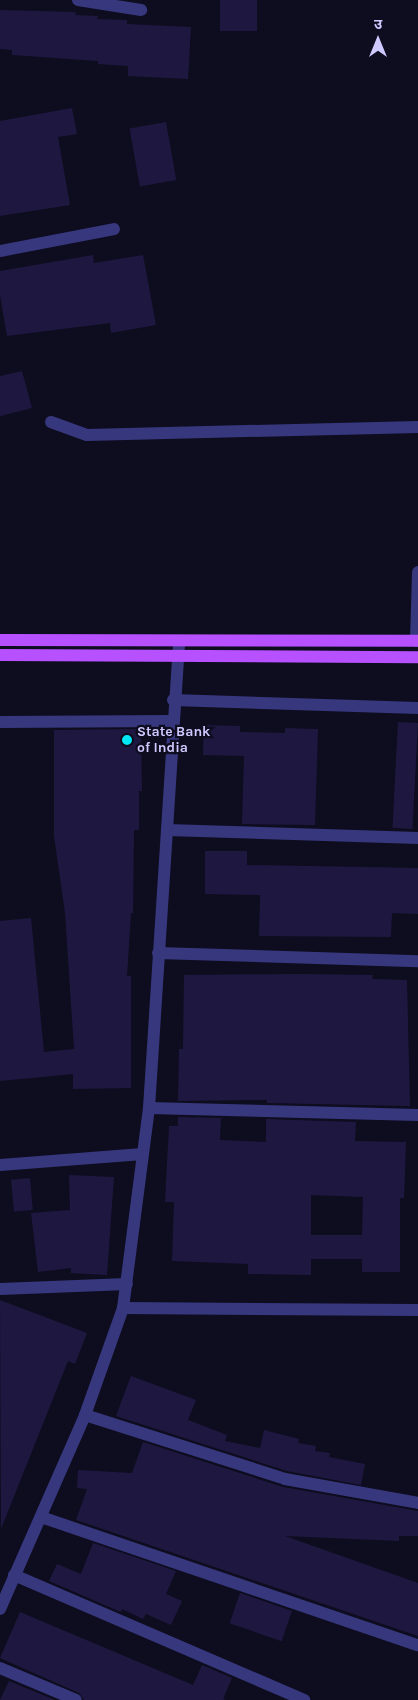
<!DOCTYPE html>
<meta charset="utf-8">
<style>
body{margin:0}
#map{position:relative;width:418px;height:1700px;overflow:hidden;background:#0e0c1f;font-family:Karla,"Noto Sans Devanagari",sans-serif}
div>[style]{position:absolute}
.building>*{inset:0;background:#1e1840;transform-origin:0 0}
.minor>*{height:12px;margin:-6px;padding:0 6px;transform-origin:6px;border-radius:6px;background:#37377e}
.major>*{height:12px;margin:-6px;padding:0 6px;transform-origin:6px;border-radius:6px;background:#b751ff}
.dots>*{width:14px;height:14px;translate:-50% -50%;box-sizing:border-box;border:2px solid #0e0c1f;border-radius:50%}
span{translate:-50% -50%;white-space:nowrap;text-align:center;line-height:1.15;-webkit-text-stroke:4.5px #0e0c1f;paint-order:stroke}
.poi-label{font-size:14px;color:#cecaff;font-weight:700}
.left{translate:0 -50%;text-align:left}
.north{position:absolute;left:353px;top:15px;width:50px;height:50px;-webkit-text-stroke:4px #0e0c1f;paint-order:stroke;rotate:0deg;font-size:14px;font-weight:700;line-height:20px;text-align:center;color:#cecaff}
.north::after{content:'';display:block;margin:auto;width:18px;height:22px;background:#cecaff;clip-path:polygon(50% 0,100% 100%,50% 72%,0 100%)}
</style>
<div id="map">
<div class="building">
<i style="left:220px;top:0;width:37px;height:31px"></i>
<i style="clip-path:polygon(0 10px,76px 12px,75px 15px,98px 16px,97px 19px,127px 20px,127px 24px,191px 27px,188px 79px,128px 76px,128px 66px,98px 64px,98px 61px,12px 55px,12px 50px,0 49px)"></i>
<i style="clip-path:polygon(72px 108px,77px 134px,58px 137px,70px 205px,0 216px,0 121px)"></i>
<i style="left:166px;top:122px;width:59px;height:37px;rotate:80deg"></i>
<i style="clip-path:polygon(93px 255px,94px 263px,143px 255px,156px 325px,111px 333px,110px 323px,7px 336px,0 295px,0 271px)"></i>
<i style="clip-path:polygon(22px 371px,32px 408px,0 416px,0 376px)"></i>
<i style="left:398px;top:722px;width:20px;height:106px;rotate:3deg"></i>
<i style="clip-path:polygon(204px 725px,240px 726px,240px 732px,285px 733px,285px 728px,318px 729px,315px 825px,242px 824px,244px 756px,203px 755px)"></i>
<i style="clip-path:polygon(141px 729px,142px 791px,139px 791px,139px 830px,134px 830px,133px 913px,131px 913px,127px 976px,131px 976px,131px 1088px,73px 1089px,73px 1074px,0 1081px,0 921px,31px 918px,44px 1052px,74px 1049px,65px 913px,54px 836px,54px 730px)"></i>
<i style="clip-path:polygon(205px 851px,247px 851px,247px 865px,418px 868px,418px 914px,392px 913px,391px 937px,259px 936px,260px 895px,205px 894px)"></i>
<i style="clip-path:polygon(298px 974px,373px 975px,372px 979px,407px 980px,410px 1106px,267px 1103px,267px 1100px,178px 1101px,179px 1049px,183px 1049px,184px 975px)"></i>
<i style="clip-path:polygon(evenodd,178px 1117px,221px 1118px,220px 1140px,266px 1142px,266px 1119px,356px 1122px,355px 1141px,406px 1142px,404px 1198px,400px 1198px,400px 1272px,362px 1272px,362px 1259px,311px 1259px,311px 1275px,248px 1274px,248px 1264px,172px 1261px,174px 1202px,165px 1202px,169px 1126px,178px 1126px,178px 1117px,311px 1195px,363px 1197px,362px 1235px,311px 1235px,311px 1195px)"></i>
<i style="clip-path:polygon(69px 1175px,114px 1177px,107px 1275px,71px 1273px,71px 1268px,38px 1272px,31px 1213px,70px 1210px)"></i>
<i style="left:30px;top:1178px;width:32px;height:19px;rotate:85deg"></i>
<i style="clip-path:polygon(0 1300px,87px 1333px,75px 1364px,68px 1361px,1px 1529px)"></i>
<i style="clip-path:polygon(131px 1376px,196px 1400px,188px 1420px,227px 1435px,225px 1441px,260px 1448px,264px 1430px,299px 1439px,298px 1443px,316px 1446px,315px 1451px,330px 1453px,329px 1457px,365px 1464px,361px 1485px,287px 1471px,116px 1416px)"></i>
<i style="clip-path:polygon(143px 1442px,283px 1487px,418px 1511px,418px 1536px,399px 1536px,399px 1541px,285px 1536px,418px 1583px,418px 1636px,76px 1520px,87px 1489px,77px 1488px,78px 1470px,132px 1473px)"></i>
<i style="clip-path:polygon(93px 1543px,176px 1571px,166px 1594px,182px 1601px,171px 1625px,146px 1614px,143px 1619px,122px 1609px,121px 1612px,49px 1581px,57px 1564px,81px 1574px)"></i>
<i style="left:240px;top:1593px;width:55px;height:32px;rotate:19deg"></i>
<i style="clip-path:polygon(20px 1612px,193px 1685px,202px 1665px,232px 1678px,223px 1699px,226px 1700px,84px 1700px,79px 1693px,0 1658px)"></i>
<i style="clip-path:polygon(9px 1681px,55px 1700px,0 1700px)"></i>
</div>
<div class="minor">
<i style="left:78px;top:0;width:64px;rotate:9deg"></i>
<i style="left:0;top:251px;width:116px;rotate:-10.9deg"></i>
<i style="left:51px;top:422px;width:38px;rotate:20deg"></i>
<i style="left:87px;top:435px;width:331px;rotate:-1.4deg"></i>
<i style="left:416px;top:641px;width:69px;rotate:-88.3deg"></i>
<i style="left:173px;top:700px;width:245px;rotate:1.9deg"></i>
<i style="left:0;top:722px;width:172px;rotate:-0.3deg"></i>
<i style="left:167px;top:830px;width:251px;rotate:1.8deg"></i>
<i style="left:158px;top:953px;width:260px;rotate:1.8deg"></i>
<i style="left:149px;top:1108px;width:269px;rotate:1.5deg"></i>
<i style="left:0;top:1165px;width:143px;rotate:-4.4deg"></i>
<i style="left:0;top:1289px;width:127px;rotate:-2.3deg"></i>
<i style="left:123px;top:1308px;width:295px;rotate:0.4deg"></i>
<i style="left:85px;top:1415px;width:210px;rotate:17.7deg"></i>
<i style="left:285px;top:1479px;width:135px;rotate:10.2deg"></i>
<i style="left:41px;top:1517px;width:398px;rotate:18.8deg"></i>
<i style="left:14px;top:1575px;width:316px;rotate:23.3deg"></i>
<i style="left:0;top:1609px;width:212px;rotate:-66.3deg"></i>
<i style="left:85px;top:1415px;width:114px;rotate:-70.4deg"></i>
<i style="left:123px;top:1308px;width:202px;rotate:-82.6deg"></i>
<i style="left:149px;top:1108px;width:467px;rotate:-86.3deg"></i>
<i style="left:0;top:1668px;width:82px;rotate:22.8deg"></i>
</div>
<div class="major">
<i style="left:0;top:640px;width:418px;rotate:0.1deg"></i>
<i style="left:0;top:655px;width:418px;rotate:0.3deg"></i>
</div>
<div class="dots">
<i style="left:127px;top:740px;background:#00e6f5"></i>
</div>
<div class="poi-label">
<span class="left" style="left:137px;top:740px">State Bank<br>of India</span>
</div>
<div class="north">उ</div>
</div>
